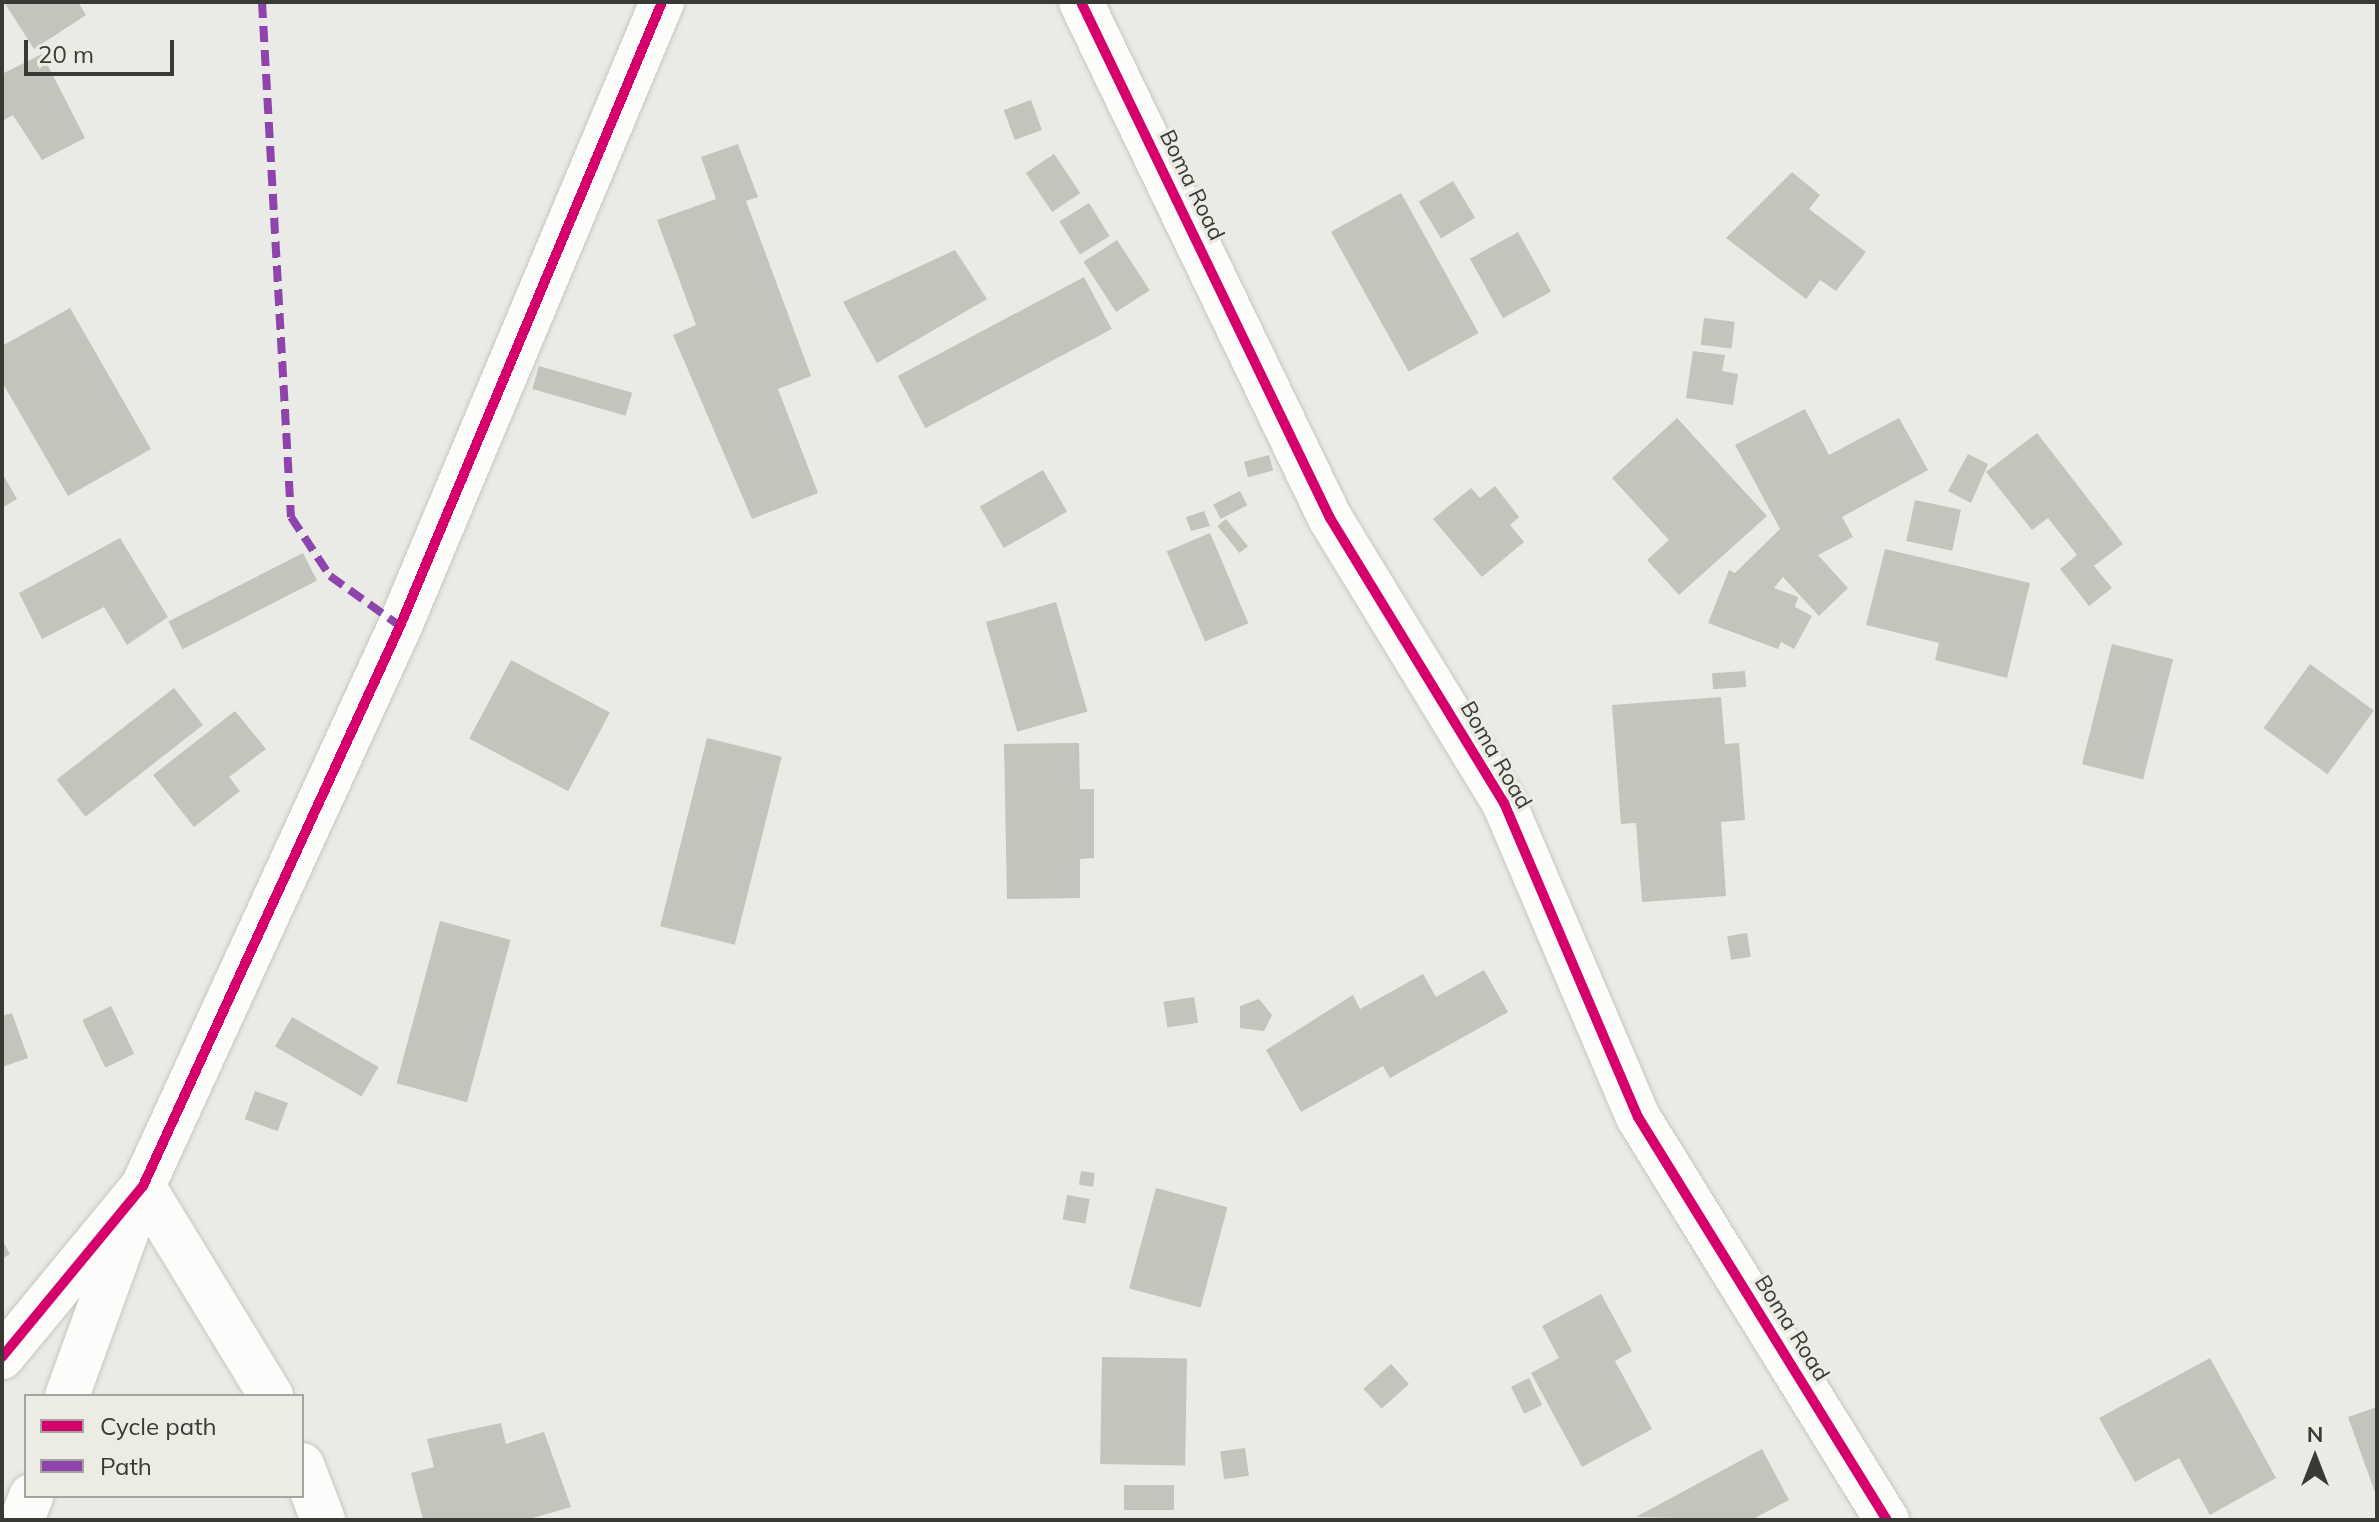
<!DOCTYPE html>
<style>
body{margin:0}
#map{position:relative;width:2379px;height:1522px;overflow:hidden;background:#eaeae6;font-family:Mulish,sans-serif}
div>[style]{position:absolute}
.building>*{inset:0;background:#c2c5bc;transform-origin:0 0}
.roads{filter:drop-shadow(0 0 2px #c6c6c3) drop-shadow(0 0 2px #c6c6c3)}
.street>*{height:44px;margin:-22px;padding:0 22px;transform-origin:22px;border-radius:22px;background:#fcfcfb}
.quiet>*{height:8px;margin-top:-4px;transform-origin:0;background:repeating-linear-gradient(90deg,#8e44ad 0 16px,transparent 0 24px)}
.cycleway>*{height:10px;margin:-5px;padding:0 5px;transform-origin:5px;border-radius:5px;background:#d6006c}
span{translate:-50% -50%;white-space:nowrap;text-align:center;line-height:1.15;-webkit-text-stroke:7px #ecebe4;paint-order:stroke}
.street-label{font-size:22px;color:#393936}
.frame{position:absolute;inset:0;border:4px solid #393936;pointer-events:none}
.legend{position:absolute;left:24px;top:1394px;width:280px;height:104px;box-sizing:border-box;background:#ecebe4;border:2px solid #a4a49e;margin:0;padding:10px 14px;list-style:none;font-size:24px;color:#393936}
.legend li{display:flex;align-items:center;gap:16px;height:40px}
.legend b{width:40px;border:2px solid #a4a49e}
.north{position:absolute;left:2275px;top:1418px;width:80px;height:80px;-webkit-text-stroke:6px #ecebe4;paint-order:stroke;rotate:0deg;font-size:22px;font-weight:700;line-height:32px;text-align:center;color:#393936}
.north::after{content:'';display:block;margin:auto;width:28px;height:36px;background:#393936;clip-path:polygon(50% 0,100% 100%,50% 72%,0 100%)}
.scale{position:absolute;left:24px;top:40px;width:150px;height:36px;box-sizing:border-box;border:4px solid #393936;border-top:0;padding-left:10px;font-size:24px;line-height:28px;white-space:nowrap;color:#393936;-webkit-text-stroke:6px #ecebe4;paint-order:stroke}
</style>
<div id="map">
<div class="building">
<i style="clip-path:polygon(4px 2px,78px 2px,86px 15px,34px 49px)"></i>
<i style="clip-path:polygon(42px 54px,85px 138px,42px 160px,13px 115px,2px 121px,2px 74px)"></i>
<i style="left:1031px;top:100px;width:32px;height:29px;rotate:70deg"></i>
<i style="clip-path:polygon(738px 144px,758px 197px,746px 201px,811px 376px,778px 389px,818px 493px,752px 519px,673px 335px,696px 325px,657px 220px,716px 199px,701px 157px)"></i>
<i style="left:1054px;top:154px;width:47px;height:34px;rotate:56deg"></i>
<i style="clip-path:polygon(1792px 172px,1820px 195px,1809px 209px,1866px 252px,1836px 291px,1820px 280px,1806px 299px,1726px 238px)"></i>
<i style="left:1453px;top:181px;width:43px;height:40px;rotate:59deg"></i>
<i style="left:1401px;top:193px;width:160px;height:80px;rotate:61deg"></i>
<i style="left:1089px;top:203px;width:39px;height:35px;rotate:58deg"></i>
<i style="left:1518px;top:232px;width:68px;height:55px;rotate:61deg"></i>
<i style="left:1117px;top:240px;width:60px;height:40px;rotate:57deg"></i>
<i style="clip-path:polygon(955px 250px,987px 299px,877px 363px,843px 302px)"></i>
<i style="left:1084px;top:277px;width:59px;height:211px;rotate:62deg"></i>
<i style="clip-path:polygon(70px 308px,151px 449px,68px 496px,2px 382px,2px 346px)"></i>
<i style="left:1704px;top:318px;width:31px;height:27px;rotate:7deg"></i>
<i style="clip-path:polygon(1693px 351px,1725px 355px,1722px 371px,1738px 374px,1733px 405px,1686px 398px)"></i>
<i style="left:539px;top:366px;width:97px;height:24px;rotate:16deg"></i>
<i style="clip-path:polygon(1805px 409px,1829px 455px,1899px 418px,1928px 470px,1842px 517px,1853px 537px,1818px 555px,1848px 588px,1819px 616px,1783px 577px,1774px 588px,1798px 597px,1795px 607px,1812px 616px,1794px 649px,1781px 642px,1778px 649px,1708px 623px,1729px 570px,1735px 573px,1780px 529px,1735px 445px)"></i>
<i style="clip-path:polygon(1677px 418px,1767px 516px,1679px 595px,1647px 560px,1669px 540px,1612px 478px)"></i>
<i style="clip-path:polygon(2037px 433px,2123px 544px,2094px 566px,2112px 588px,2089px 606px,2060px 569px,2077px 555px,2048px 518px,2032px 530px,1986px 472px)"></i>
<i style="clip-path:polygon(1968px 454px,1988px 464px,1971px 503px,1948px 491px)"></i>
<i style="left:1269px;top:455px;width:16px;height:26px;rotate:75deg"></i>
<i style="left:1043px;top:470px;width:48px;height:73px;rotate:60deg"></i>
<i style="clip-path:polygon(2px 473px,17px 499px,2px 508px)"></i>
<i style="clip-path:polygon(1495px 486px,1519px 517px,1510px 525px,1524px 542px,1482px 577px,1433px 519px,1471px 488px,1480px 498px)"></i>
<i style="left:1240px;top:491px;width:16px;height:30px;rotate:63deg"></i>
<i style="left:1915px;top:500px;width:47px;height:42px;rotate:12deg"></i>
<i style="clip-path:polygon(1204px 511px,1210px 526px,1191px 531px,1186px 517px)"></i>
<i style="left:1226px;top:519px;width:35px;height:11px;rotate:51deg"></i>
<i style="left:1210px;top:533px;width:98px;height:47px;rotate:67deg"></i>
<i style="clip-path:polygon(120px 538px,168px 617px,127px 645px,104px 607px,42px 639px,19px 593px)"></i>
<i style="clip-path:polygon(1885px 549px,2030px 583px,2007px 678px,1935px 660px,1939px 643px,1866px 625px)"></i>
<i style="left:303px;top:553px;width:31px;height:151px;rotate:63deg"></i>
<i style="left:1056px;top:602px;width:114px;height:73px;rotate:74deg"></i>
<i style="left:2112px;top:644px;width:63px;height:124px;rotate:14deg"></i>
<i style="left:511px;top:660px;width:112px;height:89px;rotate:28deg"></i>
<i style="left:2310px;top:664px;width:79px;height:79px;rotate:36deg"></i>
<i style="left:1745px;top:671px;width:16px;height:33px;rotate:86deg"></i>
<i style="left:174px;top:688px;width:47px;height:149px;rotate:52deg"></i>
<i style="clip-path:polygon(1721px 697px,1725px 744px,1739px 743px,1745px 820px,1721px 822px,1726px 896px,1642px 902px,1636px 823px,1621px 824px,1612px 705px)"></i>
<i style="clip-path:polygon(235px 711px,266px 749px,229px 777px,240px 791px,194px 827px,153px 775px)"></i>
<i style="left:707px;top:738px;width:77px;height:194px;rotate:14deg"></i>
<i style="clip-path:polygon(1079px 743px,1080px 789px,1094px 789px,1094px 858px,1080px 859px,1080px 898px,1007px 899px,1004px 744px)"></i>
<i style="left:440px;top:921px;width:73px;height:168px;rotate:15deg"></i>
<i style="left:1747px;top:933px;width:24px;height:20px;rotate:81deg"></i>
<i style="clip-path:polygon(1484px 970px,1508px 1012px,1390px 1078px,1383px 1066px,1301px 1112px,1266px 1050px,1353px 995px,1360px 1009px,1423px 974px,1436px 997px)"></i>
<i style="left:1194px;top:997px;width:26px;height:31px;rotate:81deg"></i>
<i style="clip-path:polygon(1259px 999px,1272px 1015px,1264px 1031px,1240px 1028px,1240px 1006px)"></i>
<i style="left:111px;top:1006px;width:53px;height:32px;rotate:64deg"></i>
<i style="clip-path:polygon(12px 1013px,28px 1058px,2px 1067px,2px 1016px)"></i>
<i style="left:292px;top:1017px;width:100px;height:34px;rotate:30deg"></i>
<i style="left:255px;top:1091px;width:35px;height:30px;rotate:20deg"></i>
<i style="left:1081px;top:1171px;width:14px;height:14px;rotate:8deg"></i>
<i style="left:1156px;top:1188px;width:74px;height:104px;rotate:15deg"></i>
<i style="left:1067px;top:1195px;width:23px;height:25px;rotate:10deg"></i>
<i style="clip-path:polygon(2px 1240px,10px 1254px,2px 1259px)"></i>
<i style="clip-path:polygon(1601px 1294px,1632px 1351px,1615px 1361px,1652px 1429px,1582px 1467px,1531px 1373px,1559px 1358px,1542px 1326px)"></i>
<i style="left:1102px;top:1357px;width:85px;height:107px;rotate:1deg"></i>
<i style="clip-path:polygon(2210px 1358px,2276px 1478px,2210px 1515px,2179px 1458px,2135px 1482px,2099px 1418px)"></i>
<i style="left:1391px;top:1364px;width:27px;height:37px;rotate:48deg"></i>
<i style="left:1529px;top:1378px;width:30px;height:20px;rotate:64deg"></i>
<i style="clip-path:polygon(2377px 1407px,2377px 1498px,2348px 1417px)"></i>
<i style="clip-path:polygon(501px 1423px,506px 1444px,544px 1432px,571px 1507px,526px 1520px,423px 1520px,411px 1473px,434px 1467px,427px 1439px)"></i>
<i style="left:1245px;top:1448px;width:28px;height:25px;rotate:82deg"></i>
<i style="clip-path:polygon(1762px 1449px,1789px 1500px,1751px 1520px,1636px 1517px)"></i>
<i style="left:1124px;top:1485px;width:50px;height:25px"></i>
</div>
<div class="roads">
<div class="street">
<i style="left:1081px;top:2px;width:573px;rotate:64.24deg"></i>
<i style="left:1330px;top:518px;width:334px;rotate:58.6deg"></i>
<i style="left:1504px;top:803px;width:341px;rotate:66.9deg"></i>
<i style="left:1638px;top:1117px;width:474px;rotate:58.3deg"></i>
<i style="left:143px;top:1186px;width:246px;rotate:58.6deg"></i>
<i style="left:2px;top:1357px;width:222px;rotate:-50.5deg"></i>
<i style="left:143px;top:1186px;width:616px;rotate:-65.35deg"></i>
<i style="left:400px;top:626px;width:677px;rotate:-67.22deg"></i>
<i style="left:67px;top:1396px;width:193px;rotate:-70deg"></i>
<i style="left:302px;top:1465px;width:59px;rotate:69.1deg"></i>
<i style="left:22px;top:1520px;width:26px;rotate:-69deg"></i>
</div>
</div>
<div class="quiet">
<i style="left:262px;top:2px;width:516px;rotate:86.78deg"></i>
<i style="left:291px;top:517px;width:71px;rotate:56.5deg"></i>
<i style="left:330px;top:576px;width:86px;rotate:35.5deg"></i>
</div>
<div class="cycleway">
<i style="left:1081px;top:2px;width:573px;rotate:64.24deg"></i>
<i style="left:1330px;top:518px;width:334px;rotate:58.6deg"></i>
<i style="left:1504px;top:803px;width:341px;rotate:66.9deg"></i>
<i style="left:1638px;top:1117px;width:474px;rotate:58.3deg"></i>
<i style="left:2px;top:1357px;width:222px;rotate:-50.5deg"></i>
<i style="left:143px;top:1186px;width:616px;rotate:-65.35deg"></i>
<i style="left:400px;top:626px;width:677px;rotate:-67.22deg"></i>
</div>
<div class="street-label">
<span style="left:1192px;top:185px;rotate:64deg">Boma Road</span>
<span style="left:1496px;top:755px;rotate:60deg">Boma Road</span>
<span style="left:1792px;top:1328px;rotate:58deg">Boma Road</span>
</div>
<div class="frame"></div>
<ul class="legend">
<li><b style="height:10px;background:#d6006c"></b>Cycle path</li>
<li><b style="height:10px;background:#8e44ad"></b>Path</li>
</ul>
<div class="north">N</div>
<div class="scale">20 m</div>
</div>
